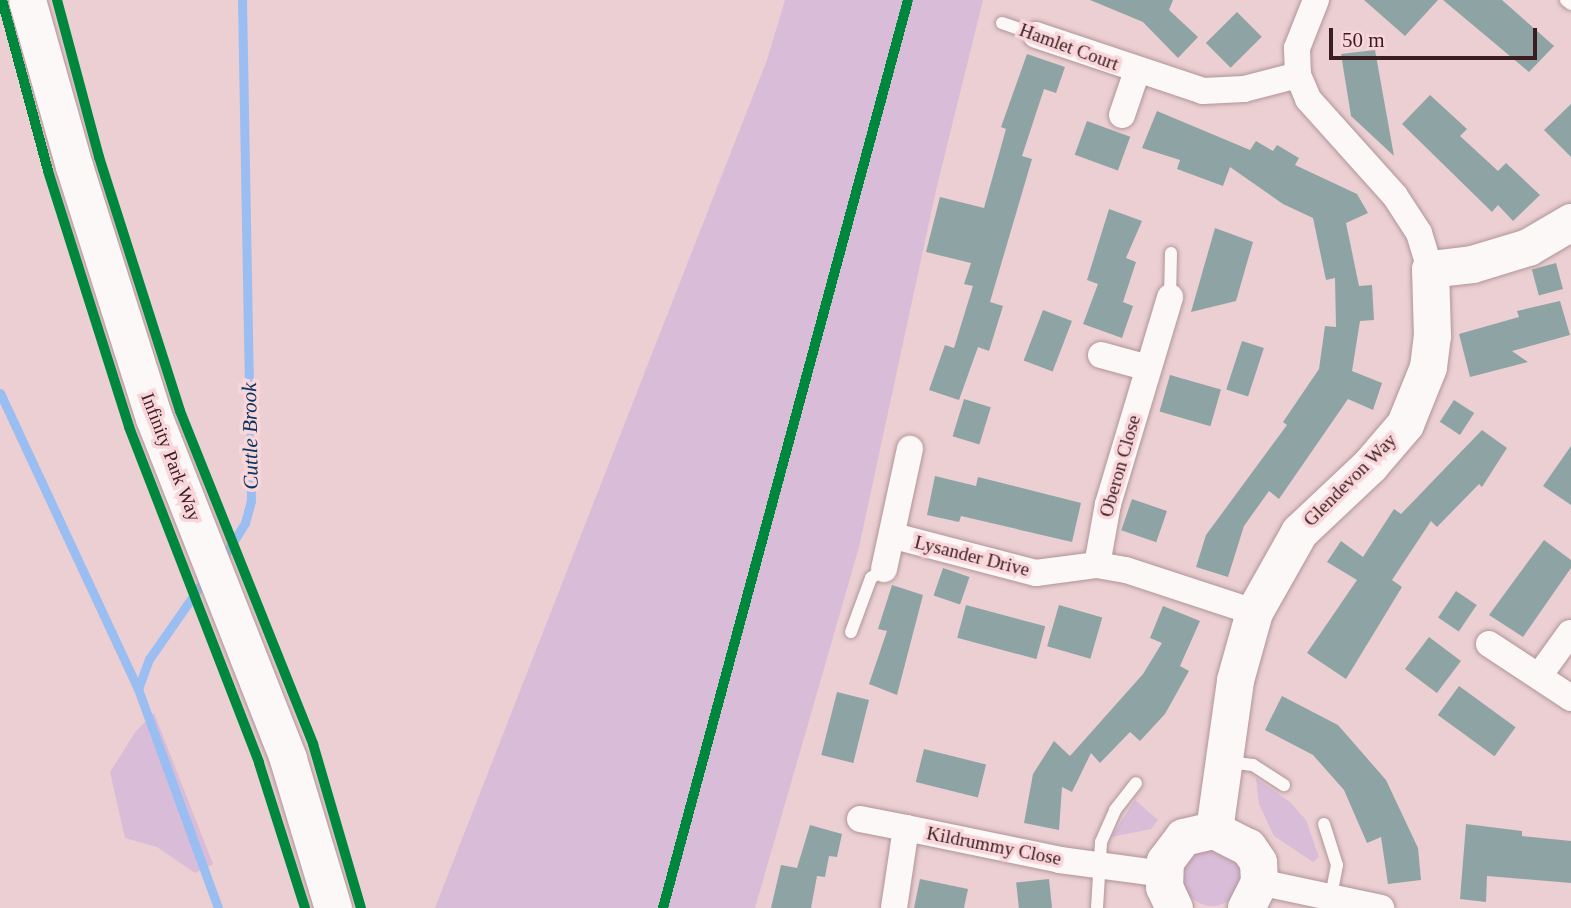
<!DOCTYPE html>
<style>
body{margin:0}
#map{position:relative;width:1571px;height:908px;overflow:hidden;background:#ebcfd2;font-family:"Times New Roman",serif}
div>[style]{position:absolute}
.green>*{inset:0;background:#d9bcd8}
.round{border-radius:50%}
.stream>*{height:9px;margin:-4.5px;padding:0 4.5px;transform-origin:4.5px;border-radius:4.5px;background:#9abef1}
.building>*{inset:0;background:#8ea4a4;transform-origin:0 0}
.roads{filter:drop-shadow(0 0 2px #b09598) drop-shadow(0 0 2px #b09598)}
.lane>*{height:12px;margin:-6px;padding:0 6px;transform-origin:6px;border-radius:6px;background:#fcf8f8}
.street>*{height:26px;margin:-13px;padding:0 13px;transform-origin:13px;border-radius:13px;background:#fcf8f8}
.secondary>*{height:37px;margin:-18.5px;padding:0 18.5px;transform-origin:18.5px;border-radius:18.5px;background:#fcf8f8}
.cycleway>*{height:10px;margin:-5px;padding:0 5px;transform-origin:5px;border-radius:5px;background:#00873e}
span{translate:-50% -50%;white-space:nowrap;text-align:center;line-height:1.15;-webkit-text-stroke:7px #f9d6d9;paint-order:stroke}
.street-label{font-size:19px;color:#3b1c20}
.water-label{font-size:21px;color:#073663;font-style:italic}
.scale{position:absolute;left:1329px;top:28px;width:208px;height:32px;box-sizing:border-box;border:4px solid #3b1c20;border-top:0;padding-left:9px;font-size:21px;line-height:24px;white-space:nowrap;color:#3b1c20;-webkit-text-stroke:5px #f9d6d9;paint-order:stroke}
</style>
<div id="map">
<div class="green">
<i style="clip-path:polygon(785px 0,983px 0,936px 190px,859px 547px,755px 908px,435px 908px,767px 60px)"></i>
<i style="clip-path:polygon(154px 713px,213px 864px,195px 873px,157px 847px,125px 838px,110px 772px,136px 731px)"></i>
<i style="clip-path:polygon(1256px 778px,1291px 803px,1306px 820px,1319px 857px,1313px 862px,1274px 836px,1259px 804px)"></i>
<i style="clip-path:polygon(1135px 800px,1158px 820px,1151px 829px,1111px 837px)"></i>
<i class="round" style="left:1183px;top:848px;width:58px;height:58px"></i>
</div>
<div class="stream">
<i style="left:0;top:393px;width:327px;rotate:65deg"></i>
<i style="left:221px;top:561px;width:45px;rotate:-57.7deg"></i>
<i style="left:245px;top:523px;width:23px;rotate:-75deg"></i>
<i style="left:251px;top:501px;width:501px;rotate:-91.03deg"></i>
<i style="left:207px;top:576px;width:101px;rotate:124.9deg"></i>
<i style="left:149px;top:659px;width:32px;rotate:110deg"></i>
<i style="left:138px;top:689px;width:233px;rotate:69.9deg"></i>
</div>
<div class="building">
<i style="clip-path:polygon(1090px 0,1173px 0,1169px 10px,1198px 37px,1178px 58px,1143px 22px)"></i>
<i style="clip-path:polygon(1364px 0,1438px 0,1405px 36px)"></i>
<i style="clip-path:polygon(1443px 0,1502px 0,1554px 46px,1529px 72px)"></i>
<i style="left:1237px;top:12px;width:35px;height:44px;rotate:45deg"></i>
<i style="clip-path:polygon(1375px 50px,1394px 156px,1351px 116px,1341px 54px)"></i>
<i style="clip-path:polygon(1027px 54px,1065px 67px,1056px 93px,1044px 89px,1022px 156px,1032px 159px,990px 302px,1003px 306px,989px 351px,978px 347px,959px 400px,929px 390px,945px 345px,954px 348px,973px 286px,964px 284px,971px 263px,926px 252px,940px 197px,984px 208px,1006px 129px,1001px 127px)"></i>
<i style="clip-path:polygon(1430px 95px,1467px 129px,1460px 136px,1498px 171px,1506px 163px,1540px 195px,1513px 221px,1498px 205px,1492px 212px,1402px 124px)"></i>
<i style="clip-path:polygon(1571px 104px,1571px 157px,1544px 130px)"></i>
<i style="clip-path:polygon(1157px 111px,1250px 150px,1256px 141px,1273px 151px,1277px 145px,1299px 158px,1295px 165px,1357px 194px,1368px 213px,1346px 223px,1359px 286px,1372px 285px,1374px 320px,1360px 321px,1352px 371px,1382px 383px,1373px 410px,1348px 399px,1279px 499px,1269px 491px,1244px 526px,1228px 577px,1196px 567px,1206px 535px,1287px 425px,1283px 422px,1319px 369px,1325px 326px,1336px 327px,1335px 278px,1326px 280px,1313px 218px,1283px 204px,1230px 167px,1223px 186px,1177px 169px,1180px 160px,1142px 148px)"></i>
<i style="left:1087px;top:121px;width:46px;height:36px;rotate:20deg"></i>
<i style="clip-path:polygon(1109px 209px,1142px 221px,1126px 258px,1136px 262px,1123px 302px,1133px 306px,1122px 338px,1083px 324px,1098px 284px,1087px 280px)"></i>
<i style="clip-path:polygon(1215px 228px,1253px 242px,1236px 301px,1191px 312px)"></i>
<i style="left:1556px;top:263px;width:27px;height:25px;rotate:75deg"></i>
<i style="clip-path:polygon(1560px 301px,1570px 335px,1512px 351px,1528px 362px,1470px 377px,1459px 334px,1519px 317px,1517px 311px)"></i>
<i style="left:1043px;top:310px;width:31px;height:54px;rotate:21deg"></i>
<i style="left:1242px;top:341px;width:23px;height:51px;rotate:18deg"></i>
<i style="left:1170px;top:375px;width:53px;height:38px;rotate:16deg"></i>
<i style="left:964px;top:399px;width:28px;height:39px;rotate:17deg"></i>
<i style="left:1454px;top:400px;width:24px;height:26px;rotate:33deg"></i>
<i style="clip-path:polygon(1482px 430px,1507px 448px,1482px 487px,1479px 484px,1437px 527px,1431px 521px,1392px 580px,1402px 587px,1346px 679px,1307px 653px,1357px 580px,1327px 562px,1341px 541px,1363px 557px,1394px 509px,1401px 514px)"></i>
<i style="clip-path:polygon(1571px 446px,1571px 505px,1543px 486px)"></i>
<i style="clip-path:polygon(935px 476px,976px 486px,978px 477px,1081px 503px,1072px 542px,961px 516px,959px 522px,927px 515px)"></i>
<i style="left:1132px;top:499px;width:37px;height:33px;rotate:19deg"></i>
<i style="clip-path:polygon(1544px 540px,1571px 560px,1571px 568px,1523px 637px,1489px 615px)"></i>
<i style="left:943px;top:568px;width:28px;height:29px;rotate:19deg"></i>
<i style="clip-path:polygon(892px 585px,923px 595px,897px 695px,869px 684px,887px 631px,878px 629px)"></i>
<i style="left:1456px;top:591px;width:25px;height:32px;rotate:34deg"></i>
<i style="left:966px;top:605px;width:82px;height:34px;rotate:15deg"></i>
<i style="left:1059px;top:605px;width:45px;height:43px;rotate:16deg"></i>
<i style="clip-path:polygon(1163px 606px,1200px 621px,1180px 666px,1189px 671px,1165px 714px,1140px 741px,1130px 732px,1100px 763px,1091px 753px,1072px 792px,1062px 787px,1059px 830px,1024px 823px,1033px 774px,1054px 741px,1070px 756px,1143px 674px,1162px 643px,1150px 638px)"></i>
<i style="left:1429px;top:637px;width:40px;height:40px;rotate:37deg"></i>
<i style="left:1459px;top:686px;width:70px;height:36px;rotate:36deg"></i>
<i style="left:837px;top:692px;width:33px;height:65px;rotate:14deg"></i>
<i style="clip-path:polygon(1282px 696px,1338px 725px,1386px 780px,1418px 848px,1421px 880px,1388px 884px,1381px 837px,1367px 843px,1344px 790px,1313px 755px,1265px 730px)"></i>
<i style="left:924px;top:749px;width:64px;height:34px;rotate:14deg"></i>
<i style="clip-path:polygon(1466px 824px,1522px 831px,1522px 836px,1571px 841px,1571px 883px,1487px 876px,1486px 902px,1460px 899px)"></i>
<i style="clip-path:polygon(810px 825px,842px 834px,837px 857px,829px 856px,825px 877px,817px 876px,811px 908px,771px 908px,781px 865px,797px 868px)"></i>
<i style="clip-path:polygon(920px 879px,968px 889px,964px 908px,914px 908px)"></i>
<i style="left:1049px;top:879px;width:29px;height:33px;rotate:84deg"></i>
</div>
<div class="roads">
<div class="lane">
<i style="left:1566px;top:0;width:6px;rotate:39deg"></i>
<i style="left:1002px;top:23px;width:36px;rotate:19deg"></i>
<i style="left:1170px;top:297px;width:44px;rotate:-88.7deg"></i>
<i style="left:851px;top:632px;width:58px;rotate:-69.7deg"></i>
<i style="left:871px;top:578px;width:16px;rotate:-35deg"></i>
<i style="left:1228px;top:762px;width:25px;rotate:7deg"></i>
<i style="left:1253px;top:765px;width:37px;rotate:33deg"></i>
<i style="left:1324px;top:824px;width:43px;rotate:72.4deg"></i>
<i style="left:1337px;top:865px;width:37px;rotate:101deg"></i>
<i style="left:1097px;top:908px;width:66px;rotate:-86.5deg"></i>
<i style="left:1101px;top:842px;width:35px;rotate:-66deg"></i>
<i style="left:1115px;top:810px;width:34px;rotate:-52deg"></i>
</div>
<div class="street">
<i style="left:1316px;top:0;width:52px;rotate:111.6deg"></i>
<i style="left:1297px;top:48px;width:27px;rotate:88deg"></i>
<i style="left:1298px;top:75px;width:26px;rotate:67deg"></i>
<i style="left:1308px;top:99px;width:130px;rotate:48.1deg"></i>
<i style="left:1395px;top:196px;width:44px;rotate:57deg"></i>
<i style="left:1419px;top:233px;width:38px;rotate:73deg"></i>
<i style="left:1036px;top:35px;width:176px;rotate:18.5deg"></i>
<i style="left:1203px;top:91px;width:41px;rotate:-2.8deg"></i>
<i style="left:1244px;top:89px;width:56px;rotate:-14.5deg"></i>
<i style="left:1122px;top:115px;width:46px;rotate:-71.2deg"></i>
<i style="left:1101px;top:355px;width:49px;rotate:15.5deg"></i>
<i style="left:894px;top:536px;width:147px;rotate:14.6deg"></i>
<i style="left:1036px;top:573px;width:62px;rotate:-7.5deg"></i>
<i style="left:1097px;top:565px;width:29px;rotate:10deg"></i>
<i style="left:1126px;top:570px;width:135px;rotate:18.2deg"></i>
<i style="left:1097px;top:565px;width:62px;rotate:-79.8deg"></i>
<i style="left:1108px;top:504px;width:216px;rotate:-73.3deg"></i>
<i style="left:884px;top:569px;width:123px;rotate:-77.8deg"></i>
<i style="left:1489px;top:644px;width:98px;rotate:33.4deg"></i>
<i style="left:1539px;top:676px;width:53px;rotate:-54.2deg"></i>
<i style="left:860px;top:819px;width:47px;rotate:11.1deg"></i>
<i style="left:1259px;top:882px;width:125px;rotate:12deg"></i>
<i style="left:894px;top:908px;width:81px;rotate:-81.5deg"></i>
<i style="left:906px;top:828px;width:157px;rotate:11.7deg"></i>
<i style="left:1060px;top:860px;width:104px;rotate:7.7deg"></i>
</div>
<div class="secondary">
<i style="left:27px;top:0;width:173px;rotate:74.2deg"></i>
<i style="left:74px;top:166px;width:264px;rotate:72.4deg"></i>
<i style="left:154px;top:418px;width:366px;rotate:68.5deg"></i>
<i style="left:288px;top:759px;width:156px;rotate:73.2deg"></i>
<i style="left:1214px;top:830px;width:151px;rotate:-82deg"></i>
<i style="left:1235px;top:680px;width:71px;rotate:-74.4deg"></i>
<i style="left:1254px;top:612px;width:92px;rotate:-60.6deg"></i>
<i style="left:1299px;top:532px;width:98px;rotate:-43.3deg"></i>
<i style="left:1370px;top:465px;width:54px;rotate:-49.5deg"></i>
<i style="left:1405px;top:424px;width:61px;rotate:-68deg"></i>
<i style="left:1428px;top:367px;width:31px;rotate:-83deg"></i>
<i style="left:1432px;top:336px;width:67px;rotate:-91.7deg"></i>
<i style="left:1430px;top:269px;width:42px;rotate:-6.8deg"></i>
<i style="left:1472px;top:264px;width:59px;rotate:-16.9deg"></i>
<i style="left:1528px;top:247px;width:50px;rotate:-30.2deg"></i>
<i style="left:1174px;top:908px;width:23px;rotate:-115deg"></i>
<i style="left:1164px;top:887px;width:26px;rotate:-88deg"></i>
<i style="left:1165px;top:861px;width:30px;rotate:-53deg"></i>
<i style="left:1183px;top:837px;width:32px;rotate:-13deg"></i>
<i style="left:1214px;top:830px;width:38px;rotate:27deg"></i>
<i style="left:1248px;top:847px;width:18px;rotate:56deg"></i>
<i style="left:1258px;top:862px;width:20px;rotate:87deg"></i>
<i style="left:1259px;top:882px;width:29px;rotate:117deg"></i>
</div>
</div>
<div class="cycleway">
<i style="left:2px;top:0;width:177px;rotate:74.9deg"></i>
<i style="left:48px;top:171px;width:269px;rotate:72.4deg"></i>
<i style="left:129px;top:427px;width:360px;rotate:68.8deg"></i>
<i style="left:259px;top:763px;width:152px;rotate:72.4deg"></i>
<i style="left:57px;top:0;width:163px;rotate:75deg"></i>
<i style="left:99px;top:157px;width:267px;rotate:72.3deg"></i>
<i style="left:180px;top:411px;width:359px;rotate:68.2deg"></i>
<i style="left:313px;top:744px;width:171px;rotate:73.7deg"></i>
<i style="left:663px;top:908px;width:940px;rotate:-74.9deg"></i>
</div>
<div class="street-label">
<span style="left:1069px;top:47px;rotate:20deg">Hamlet Court</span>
<span style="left:171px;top:457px;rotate:69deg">Infinity Park Way</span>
<span style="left:1120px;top:466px;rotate:-74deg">Oberon Close</span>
<span style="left:1350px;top:480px;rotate:-45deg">Glendevon Way</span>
<span style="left:972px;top:556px;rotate:14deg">Lysander Drive</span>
<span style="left:994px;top:846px;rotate:11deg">Kildrummy Close</span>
</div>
<div class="water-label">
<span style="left:250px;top:436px;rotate:-91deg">Cuttle Brook</span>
</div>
<div class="scale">50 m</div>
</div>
